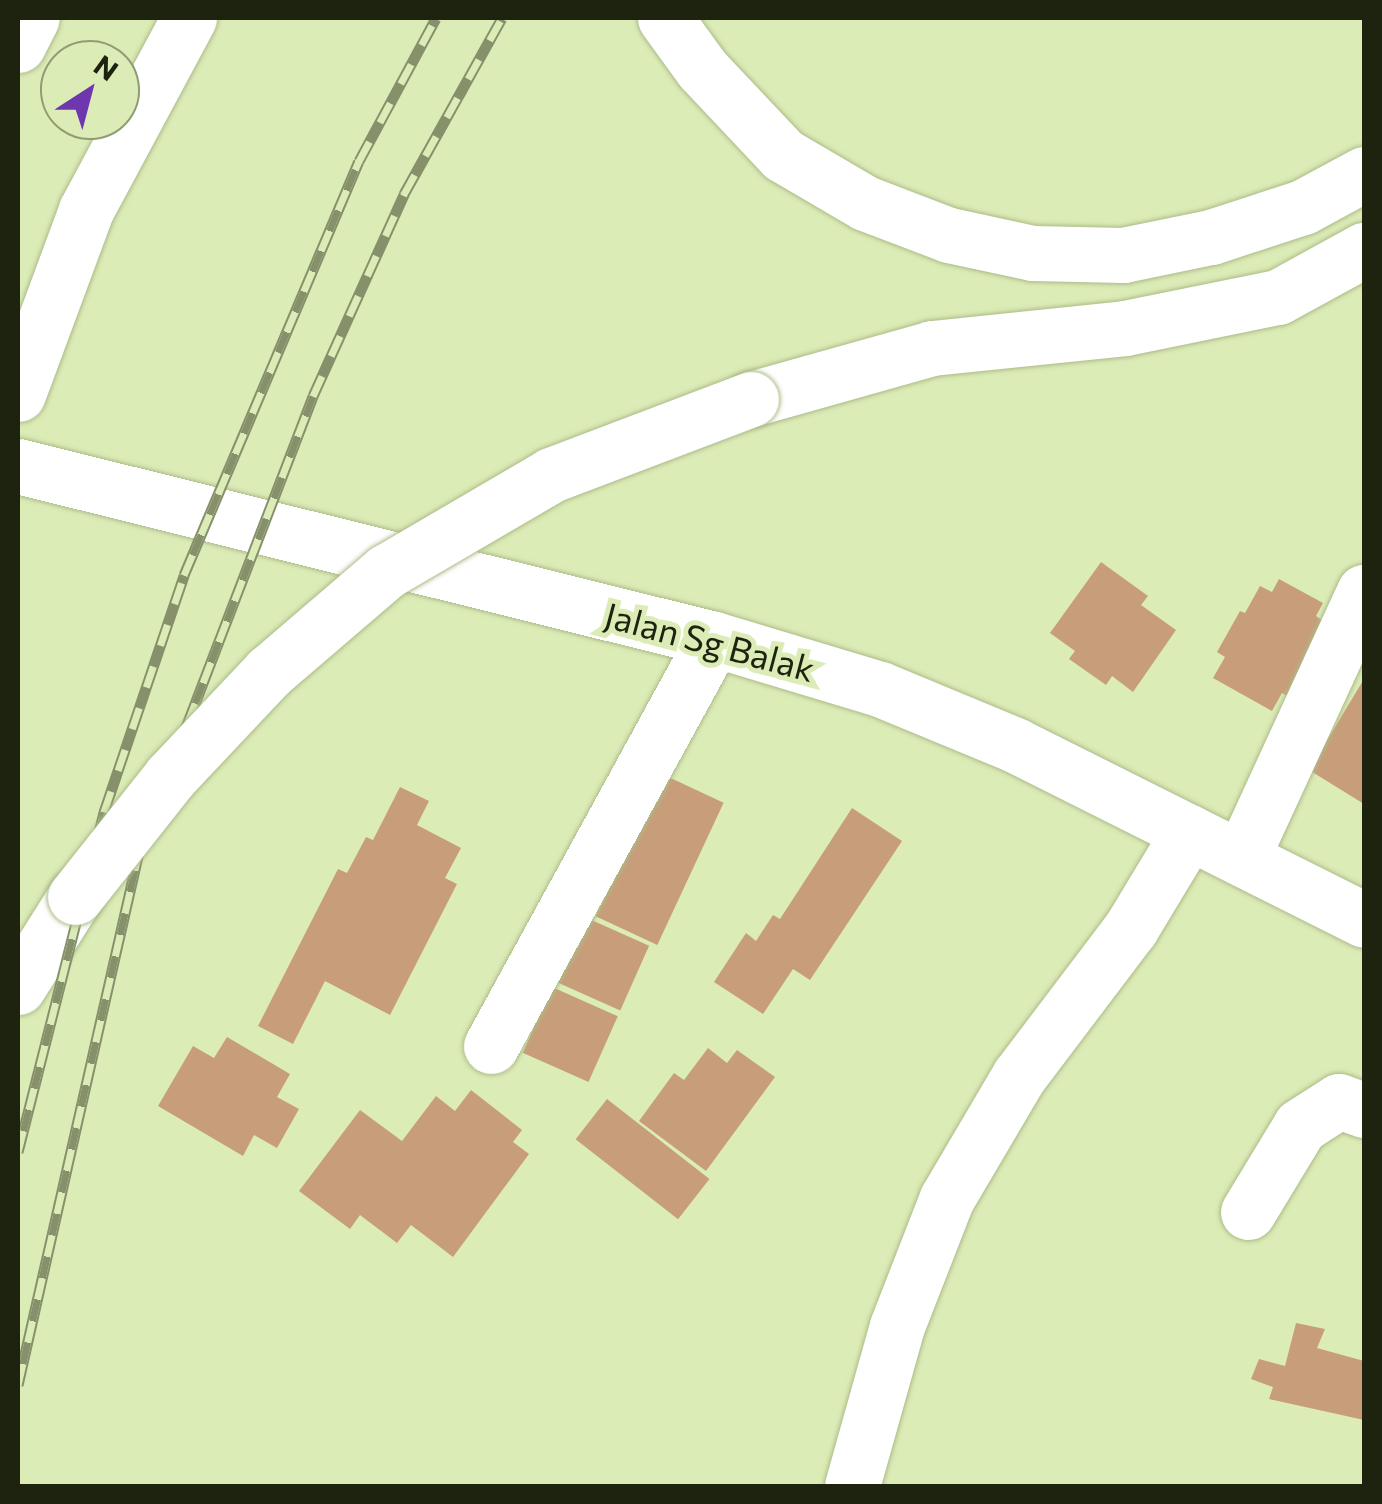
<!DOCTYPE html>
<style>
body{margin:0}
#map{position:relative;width:1382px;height:1504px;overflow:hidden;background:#dcecb7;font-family:Commissioner,sans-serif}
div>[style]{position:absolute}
.building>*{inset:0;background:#c89e7a;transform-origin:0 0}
.roads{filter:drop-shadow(0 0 2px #acbb88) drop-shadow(0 0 2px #acbb88)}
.minor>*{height:55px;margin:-27.5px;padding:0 27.5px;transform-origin:27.5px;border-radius:27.5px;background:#fff}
.highway>*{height:55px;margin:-27.5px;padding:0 27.5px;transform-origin:27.5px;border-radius:27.5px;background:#fff}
.rail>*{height:11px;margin-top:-5.5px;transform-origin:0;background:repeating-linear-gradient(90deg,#dcecb7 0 22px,#86916b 0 44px);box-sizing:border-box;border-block:2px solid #86916b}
.bridges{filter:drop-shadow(0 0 2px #acbb88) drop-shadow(0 0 2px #acbb88)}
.highway-bridge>*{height:55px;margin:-27.5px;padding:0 27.5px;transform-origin:27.5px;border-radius:27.5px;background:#fff}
span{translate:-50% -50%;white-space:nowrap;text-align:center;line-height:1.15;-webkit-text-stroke:10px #dcecb7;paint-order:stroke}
.street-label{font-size:35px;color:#1e2310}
.frame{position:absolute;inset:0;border:20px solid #1e2310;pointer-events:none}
.north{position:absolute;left:40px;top:40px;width:100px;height:100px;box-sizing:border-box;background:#dcecb7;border:2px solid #909c74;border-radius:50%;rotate:36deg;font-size:28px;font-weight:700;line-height:40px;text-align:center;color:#1e2310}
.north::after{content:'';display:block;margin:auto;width:35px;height:45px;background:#6f37ad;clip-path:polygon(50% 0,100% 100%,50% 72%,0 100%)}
</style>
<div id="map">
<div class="building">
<i style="clip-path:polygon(1101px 562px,1148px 596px,1141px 605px,1176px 630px,1133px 692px,1112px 676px,1106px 685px,1069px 659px,1075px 651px,1050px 633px)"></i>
<i style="clip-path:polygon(1279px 579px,1323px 603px,1316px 616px,1323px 621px,1300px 703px,1282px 693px,1272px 711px,1213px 678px,1225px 657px,1217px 652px,1240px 611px,1245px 613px,1260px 586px,1272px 592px)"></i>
<i style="clip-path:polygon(1364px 679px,1364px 804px,1309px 770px)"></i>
<i style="left:662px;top:774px;width:68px;height:157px;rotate:25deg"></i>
<i style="clip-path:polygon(400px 787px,429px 801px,417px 825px,461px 848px,445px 878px,457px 884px,390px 1015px,325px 981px,293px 1044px,258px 1026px,338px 869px,347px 873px,366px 837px,373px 840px)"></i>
<i style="clip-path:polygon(852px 808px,902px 841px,810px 980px,793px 969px,763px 1014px,714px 982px,746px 933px,756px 941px,773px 915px,780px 919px)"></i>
<i style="left:587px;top:918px;width:68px;height:71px;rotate:24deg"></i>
<i style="left:552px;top:987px;width:72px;height:72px;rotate:24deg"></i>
<i style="clip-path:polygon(227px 1037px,290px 1074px,277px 1097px,299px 1109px,277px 1148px,254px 1135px,243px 1156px,158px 1106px,193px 1046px,214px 1058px)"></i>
<i style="clip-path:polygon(708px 1048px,727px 1063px,737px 1050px,775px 1077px,706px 1171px,639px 1121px,674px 1073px,684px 1080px)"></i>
<i style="clip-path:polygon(471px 1090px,522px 1130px,513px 1142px,529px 1154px,453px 1257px,411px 1225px,397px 1243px,360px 1215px,350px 1229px,299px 1191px,360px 1110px,402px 1141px,436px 1096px,455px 1111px)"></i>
<i style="left:607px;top:1099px;width:130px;height:51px;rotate:38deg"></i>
<i style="clip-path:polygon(1296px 1323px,1325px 1329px,1317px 1348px,1364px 1361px,1364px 1420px,1269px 1399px,1273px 1387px,1251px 1379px,1259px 1359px,1285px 1366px)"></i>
</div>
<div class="roads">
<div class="minor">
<i style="left:18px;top:466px;width:717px;rotate:13.96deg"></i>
<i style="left:714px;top:639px;width:173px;rotate:16.8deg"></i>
<i style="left:880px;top:689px;width:146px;rotate:22.5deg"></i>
<i style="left:1015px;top:745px;width:390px;rotate:26.6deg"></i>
<i style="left:1242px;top:857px;width:292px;rotate:-65.3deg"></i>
<i style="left:491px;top:1046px;width:464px;rotate:-61.3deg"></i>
<i style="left:1248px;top:1212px;width:100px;rotate:-58.8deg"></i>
<i style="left:1300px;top:1126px;width:46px;rotate:-32.7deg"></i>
<i style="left:1339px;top:1101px;width:27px;rotate:20deg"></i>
<i style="left:852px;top:1486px;width:166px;rotate:-74.3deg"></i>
<i style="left:897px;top:1326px;width:137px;rotate:-68.7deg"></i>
<i style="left:947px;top:1198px;width:142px;rotate:-59.5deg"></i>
<i style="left:1019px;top:1076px;width:186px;rotate:-52.9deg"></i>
<i style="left:1131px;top:928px;width:112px;rotate:-58.9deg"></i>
</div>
<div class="highway">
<i style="left:665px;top:18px;width:63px;rotate:54deg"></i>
<i style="left:702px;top:69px;width:118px;rotate:46.7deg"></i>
<i style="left:783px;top:155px;width:95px;rotate:30.3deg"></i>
<i style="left:865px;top:203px;width:90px;rotate:20.9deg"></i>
<i style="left:949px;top:235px;width:86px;rotate:12.1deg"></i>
<i style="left:1033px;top:253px;width:90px;rotate:1.3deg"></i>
<i style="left:1123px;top:255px;width:90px;rotate:-11.6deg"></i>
<i style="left:1211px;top:237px;width:97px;rotate:-18.1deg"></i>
<i style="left:1303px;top:207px;width:69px;rotate:-28.4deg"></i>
<i style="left:18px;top:45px;width:30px;rotate:-63deg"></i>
<i style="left:18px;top:394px;width:196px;rotate:-69.7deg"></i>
<i style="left:86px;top:210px;width:218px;rotate:-61.8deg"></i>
<i style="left:751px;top:399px;width:188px;rotate:-15.7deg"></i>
<i style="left:932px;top:348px;width:194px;rotate:-5.9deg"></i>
<i style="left:1125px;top:328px;width:156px;rotate:-11.5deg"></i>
<i style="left:1278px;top:297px;width:98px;rotate:-28.7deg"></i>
<i style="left:18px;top:987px;width:107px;rotate:-57.7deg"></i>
</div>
</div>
<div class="rail">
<i style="left:18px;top:1152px;width:351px;rotate:-75.8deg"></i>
<i style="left:104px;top:812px;width:250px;rotate:-71.3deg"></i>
<i style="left:184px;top:575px;width:449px;rotate:-67.1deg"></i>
<i style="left:359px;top:161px;width:162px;rotate:-61.7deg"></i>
<i style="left:18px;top:1385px;width:552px;rotate:-77.22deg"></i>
<i style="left:140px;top:847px;width:483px;rotate:-69deg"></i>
<i style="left:313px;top:396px;width:222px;rotate:-65.7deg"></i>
<i style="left:404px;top:194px;width:201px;rotate:-60.9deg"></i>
</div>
<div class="bridges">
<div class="highway-bridge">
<i style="left:75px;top:897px;width:153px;rotate:-51.6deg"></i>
<i style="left:170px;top:777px;width:144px;rotate:-46.7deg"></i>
<i style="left:269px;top:672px;width:155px;rotate:-40.6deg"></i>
<i style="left:387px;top:571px;width:190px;rotate:-30.3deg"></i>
<i style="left:551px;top:475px;width:214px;rotate:-20.8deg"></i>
</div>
</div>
<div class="street-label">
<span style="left:710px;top:641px;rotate:15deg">Jalan Sg Balak</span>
</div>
<div class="frame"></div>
<div class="north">N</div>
</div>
